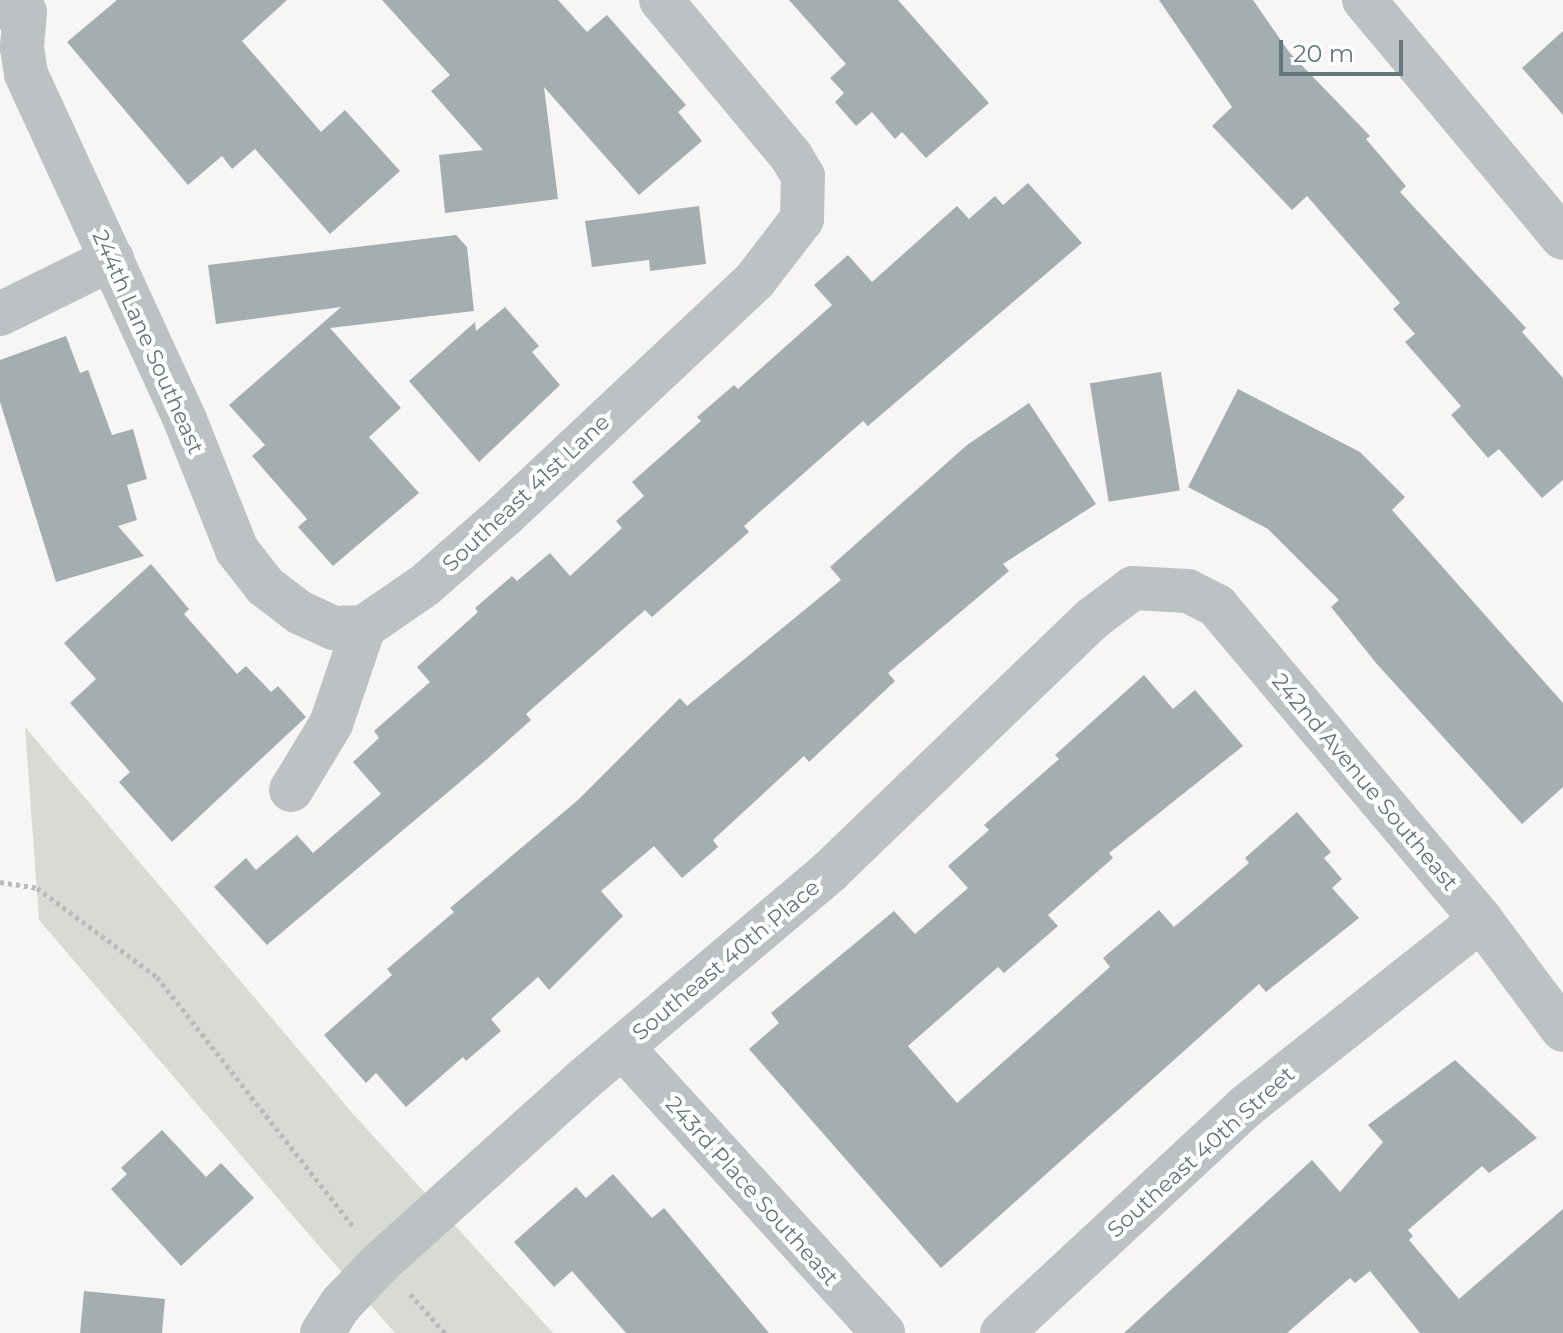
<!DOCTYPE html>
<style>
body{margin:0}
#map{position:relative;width:1563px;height:1333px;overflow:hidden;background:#f7f6f4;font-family:Montserrat,sans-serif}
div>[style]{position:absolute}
.green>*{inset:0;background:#d8dbd4}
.building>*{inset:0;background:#a3aeb1;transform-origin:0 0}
.path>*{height:5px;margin-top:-2.5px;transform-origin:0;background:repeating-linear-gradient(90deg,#b7bbbd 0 4px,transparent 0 8px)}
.minor>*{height:44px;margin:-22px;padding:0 22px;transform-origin:22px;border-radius:22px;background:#bcc2c4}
span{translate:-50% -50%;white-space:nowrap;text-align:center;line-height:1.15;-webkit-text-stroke:8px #fff;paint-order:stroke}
.street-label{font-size:22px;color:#64777d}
.scale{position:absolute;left:1279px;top:40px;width:124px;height:36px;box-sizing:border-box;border:4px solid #64777d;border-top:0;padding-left:10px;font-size:24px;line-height:28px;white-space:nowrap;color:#64777d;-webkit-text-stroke:6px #fff;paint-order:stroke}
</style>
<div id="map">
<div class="green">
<i style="clip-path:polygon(25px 727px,354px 1115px,553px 1333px,395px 1333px,312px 1238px,39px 920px)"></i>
</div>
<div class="building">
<i style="clip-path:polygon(117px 0,287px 0,242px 41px,321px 132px,345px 110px,400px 171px,330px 234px,255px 149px,232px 169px,222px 156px,188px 185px,67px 42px)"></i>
<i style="clip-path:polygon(382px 0,558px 0,587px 32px,607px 15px,686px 105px,678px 112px,702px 141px,639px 195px,544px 87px,558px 199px,445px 213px,439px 155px,483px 150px,431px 91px,450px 75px)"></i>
<i style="clip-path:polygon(789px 0,898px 0,989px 103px,926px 158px,902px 132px,895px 139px,872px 112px,856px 126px,835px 102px,844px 93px,830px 78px,846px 64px)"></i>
<i style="clip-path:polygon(1159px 0,1253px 0,1289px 52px,1370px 136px,1366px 139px,1406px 186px,1400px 192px,1526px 328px,1522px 332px,1563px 378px,1563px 480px,1542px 498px,1499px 449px,1488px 458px,1451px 415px,1461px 406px,1405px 342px,1415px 334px,1393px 309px,1400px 303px,1307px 196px,1292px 210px,1212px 126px,1232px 107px)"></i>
<i style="clip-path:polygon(1563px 31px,1563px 115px,1522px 68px)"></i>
<i style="clip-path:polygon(1028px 183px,1082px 243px,868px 426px,863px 421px,744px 526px,749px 532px,652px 617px,645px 610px,526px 714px,531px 720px,486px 760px,267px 945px,214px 887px,246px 858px,256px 870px,297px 835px,313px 853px,381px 794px,353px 762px,379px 738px,374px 731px,430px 682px,417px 667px,478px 612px,475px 608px,512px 576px,517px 581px,550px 553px,570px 576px,622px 528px,616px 521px,644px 496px,632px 482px,701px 421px,697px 417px,734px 385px,738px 389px,832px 305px,814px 285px,848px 255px,872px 282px,957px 206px,969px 219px,995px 196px,1003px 205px)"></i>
<i style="clip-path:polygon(699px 206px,706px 264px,650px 271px,649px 260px,592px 267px,585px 221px)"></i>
<i style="clip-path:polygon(456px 235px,467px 247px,474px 311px,330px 328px,401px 408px,369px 437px,419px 493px,333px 566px,298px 527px,307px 519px,252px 456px,265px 445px,229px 405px,341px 307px,216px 324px,208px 265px)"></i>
<i style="clip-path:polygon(505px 307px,539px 346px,532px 352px,560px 385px,479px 462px,409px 381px,475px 322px,476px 331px)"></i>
<i style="clip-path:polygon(66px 336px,80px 373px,88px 370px,112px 435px,133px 429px,147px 479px,127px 485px,137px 520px,118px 526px,144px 556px,56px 582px,0 402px,0 360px)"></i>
<i style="left:1161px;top:372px;width:120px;height:72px;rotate:81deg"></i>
<i style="clip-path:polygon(1238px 389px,1360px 452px,1405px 497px,1392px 510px,1563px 703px,1563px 787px,1522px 824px,1376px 663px,1331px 607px,1339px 600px,1268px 529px,1188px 487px)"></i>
<i style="clip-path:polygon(1029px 403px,1096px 504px,1003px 564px,1009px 571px,888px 673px,895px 681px,809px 762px,804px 756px,713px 840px,718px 847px,682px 878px,654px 846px,601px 891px,623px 916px,549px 990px,538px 977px,491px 1019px,501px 1031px,466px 1061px,463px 1057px,406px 1107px,376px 1073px,366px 1083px,324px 1035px,392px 975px,387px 969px,454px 912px,450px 908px,578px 800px,680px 698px,687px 706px,841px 580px,830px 567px,967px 445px)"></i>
<i style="clip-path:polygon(151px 564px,189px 609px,184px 614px,237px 674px,246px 666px,271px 692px,278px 686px,306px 717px,172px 842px,119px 782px,130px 772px,70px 703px,96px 679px,64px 643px)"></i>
<i style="clip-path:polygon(1144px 675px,1173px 709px,1195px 690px,1243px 746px,1109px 853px,1113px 858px,1048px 915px,1058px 926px,1004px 973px,998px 967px,908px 1046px,957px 1103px,1110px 967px,1103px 958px,1159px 910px,1174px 927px,1249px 863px,1245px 858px,1297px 812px,1331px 852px,1324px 858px,1342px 879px,1332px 888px,1359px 918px,1266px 992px,1259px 984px,941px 1268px,749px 1049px,779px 1023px,771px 1013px,894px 911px,915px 934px,968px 888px,948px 866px,989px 830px,984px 825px,1059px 759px,1055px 755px)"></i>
<i style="clip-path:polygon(1455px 1060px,1537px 1138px,1489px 1173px,1482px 1166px,1408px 1230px,1413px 1236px,1409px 1240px,1459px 1299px,1563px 1209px,1563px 1333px,1420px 1333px,1370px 1271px,1355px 1283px,1350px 1278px,1287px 1333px,1124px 1333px,1312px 1160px,1340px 1192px,1383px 1142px,1368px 1125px)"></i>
<i style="clip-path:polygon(162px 1130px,206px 1177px,221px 1163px,254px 1198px,181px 1266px,111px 1189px,127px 1174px,121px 1168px)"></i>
<i style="clip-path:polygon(613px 1174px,652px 1218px,664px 1208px,769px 1333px,626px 1333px,572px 1271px,554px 1287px,514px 1242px,576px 1187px,586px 1198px)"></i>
<i style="clip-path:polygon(84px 1291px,165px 1299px,162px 1333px,80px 1333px)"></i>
</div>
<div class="path">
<i style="left:0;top:882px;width:37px;rotate:9deg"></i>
<i style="left:37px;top:888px;width:149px;rotate:36.6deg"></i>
<i style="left:157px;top:977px;width:320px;rotate:51.8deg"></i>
<i style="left:410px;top:1294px;width:52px;rotate:48.1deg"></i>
</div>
<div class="minor">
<i style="left:1364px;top:0;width:310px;rotate:50.1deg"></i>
<i style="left:0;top:7px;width:25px;rotate:11deg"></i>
<i style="left:25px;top:12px;width:36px;rotate:95deg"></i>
<i style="left:22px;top:48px;width:26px;rotate:81deg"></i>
<i style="left:26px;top:74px;width:381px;rotate:65.3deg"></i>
<i style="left:185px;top:420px;width:140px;rotate:68.2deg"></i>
<i style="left:237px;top:550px;width:46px;rotate:52.1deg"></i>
<i style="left:265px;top:586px;width:43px;rotate:37.4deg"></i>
<i style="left:299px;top:612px;width:38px;rotate:25deg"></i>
<i style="left:334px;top:628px;width:30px;rotate:-2deg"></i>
<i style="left:0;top:314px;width:125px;rotate:-26.2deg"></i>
<i style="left:291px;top:790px;width:77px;rotate:-58.8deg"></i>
<i style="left:331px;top:724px;width:102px;rotate:-71.2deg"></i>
<i style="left:364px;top:627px;width:74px;rotate:-34.5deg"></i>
<i style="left:425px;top:585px;width:106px;rotate:-41.2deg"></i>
<i style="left:505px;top:515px;width:343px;rotate:-43.2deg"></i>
<i style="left:755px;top:280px;width:77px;rotate:-52.4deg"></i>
<i style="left:802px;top:219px;width:43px;rotate:-88.7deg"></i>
<i style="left:803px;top:176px;width:23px;rotate:-121deg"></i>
<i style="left:791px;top:156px;width:203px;rotate:-129.8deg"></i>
<i style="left:623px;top:1048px;width:386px;rotate:47.6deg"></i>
<i style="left:322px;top:1333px;width:35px;rotate:-57deg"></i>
<i style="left:341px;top:1304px;width:58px;rotate:-46.4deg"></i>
<i style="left:381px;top:1262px;width:272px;rotate:-42deg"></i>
<i style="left:583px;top:1080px;width:324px;rotate:-40.2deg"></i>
<i style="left:830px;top:871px;width:364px;rotate:-43.9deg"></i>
<i style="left:1092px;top:619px;width:51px;rotate:-37.1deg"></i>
<i style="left:1133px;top:588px;width:55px;rotate:3.1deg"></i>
<i style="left:1188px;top:591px;width:33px;rotate:27deg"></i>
<i style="left:1217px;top:606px;width:410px;rotate:49.9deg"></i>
<i style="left:1481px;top:920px;width:137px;rotate:53.3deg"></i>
<i style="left:1002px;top:1333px;width:332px;rotate:-42.9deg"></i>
<i style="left:1245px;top:1107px;width:301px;rotate:-38.4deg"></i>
</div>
<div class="street-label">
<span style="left:148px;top:342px;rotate:66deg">244th Lane Southeast</span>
<span style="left:526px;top:493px;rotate:-43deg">Southeast 41st Lane</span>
<span style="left:1365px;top:782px;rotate:50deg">242nd Avenue Southeast</span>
<span style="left:726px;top:960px;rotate:-40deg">Southeast 40th Place</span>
<span style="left:1201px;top:1152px;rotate:-42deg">Southeast 40th Street</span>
<span style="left:752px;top:1191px;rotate:48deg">243rd Place Southeast</span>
</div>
<div class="scale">20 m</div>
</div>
